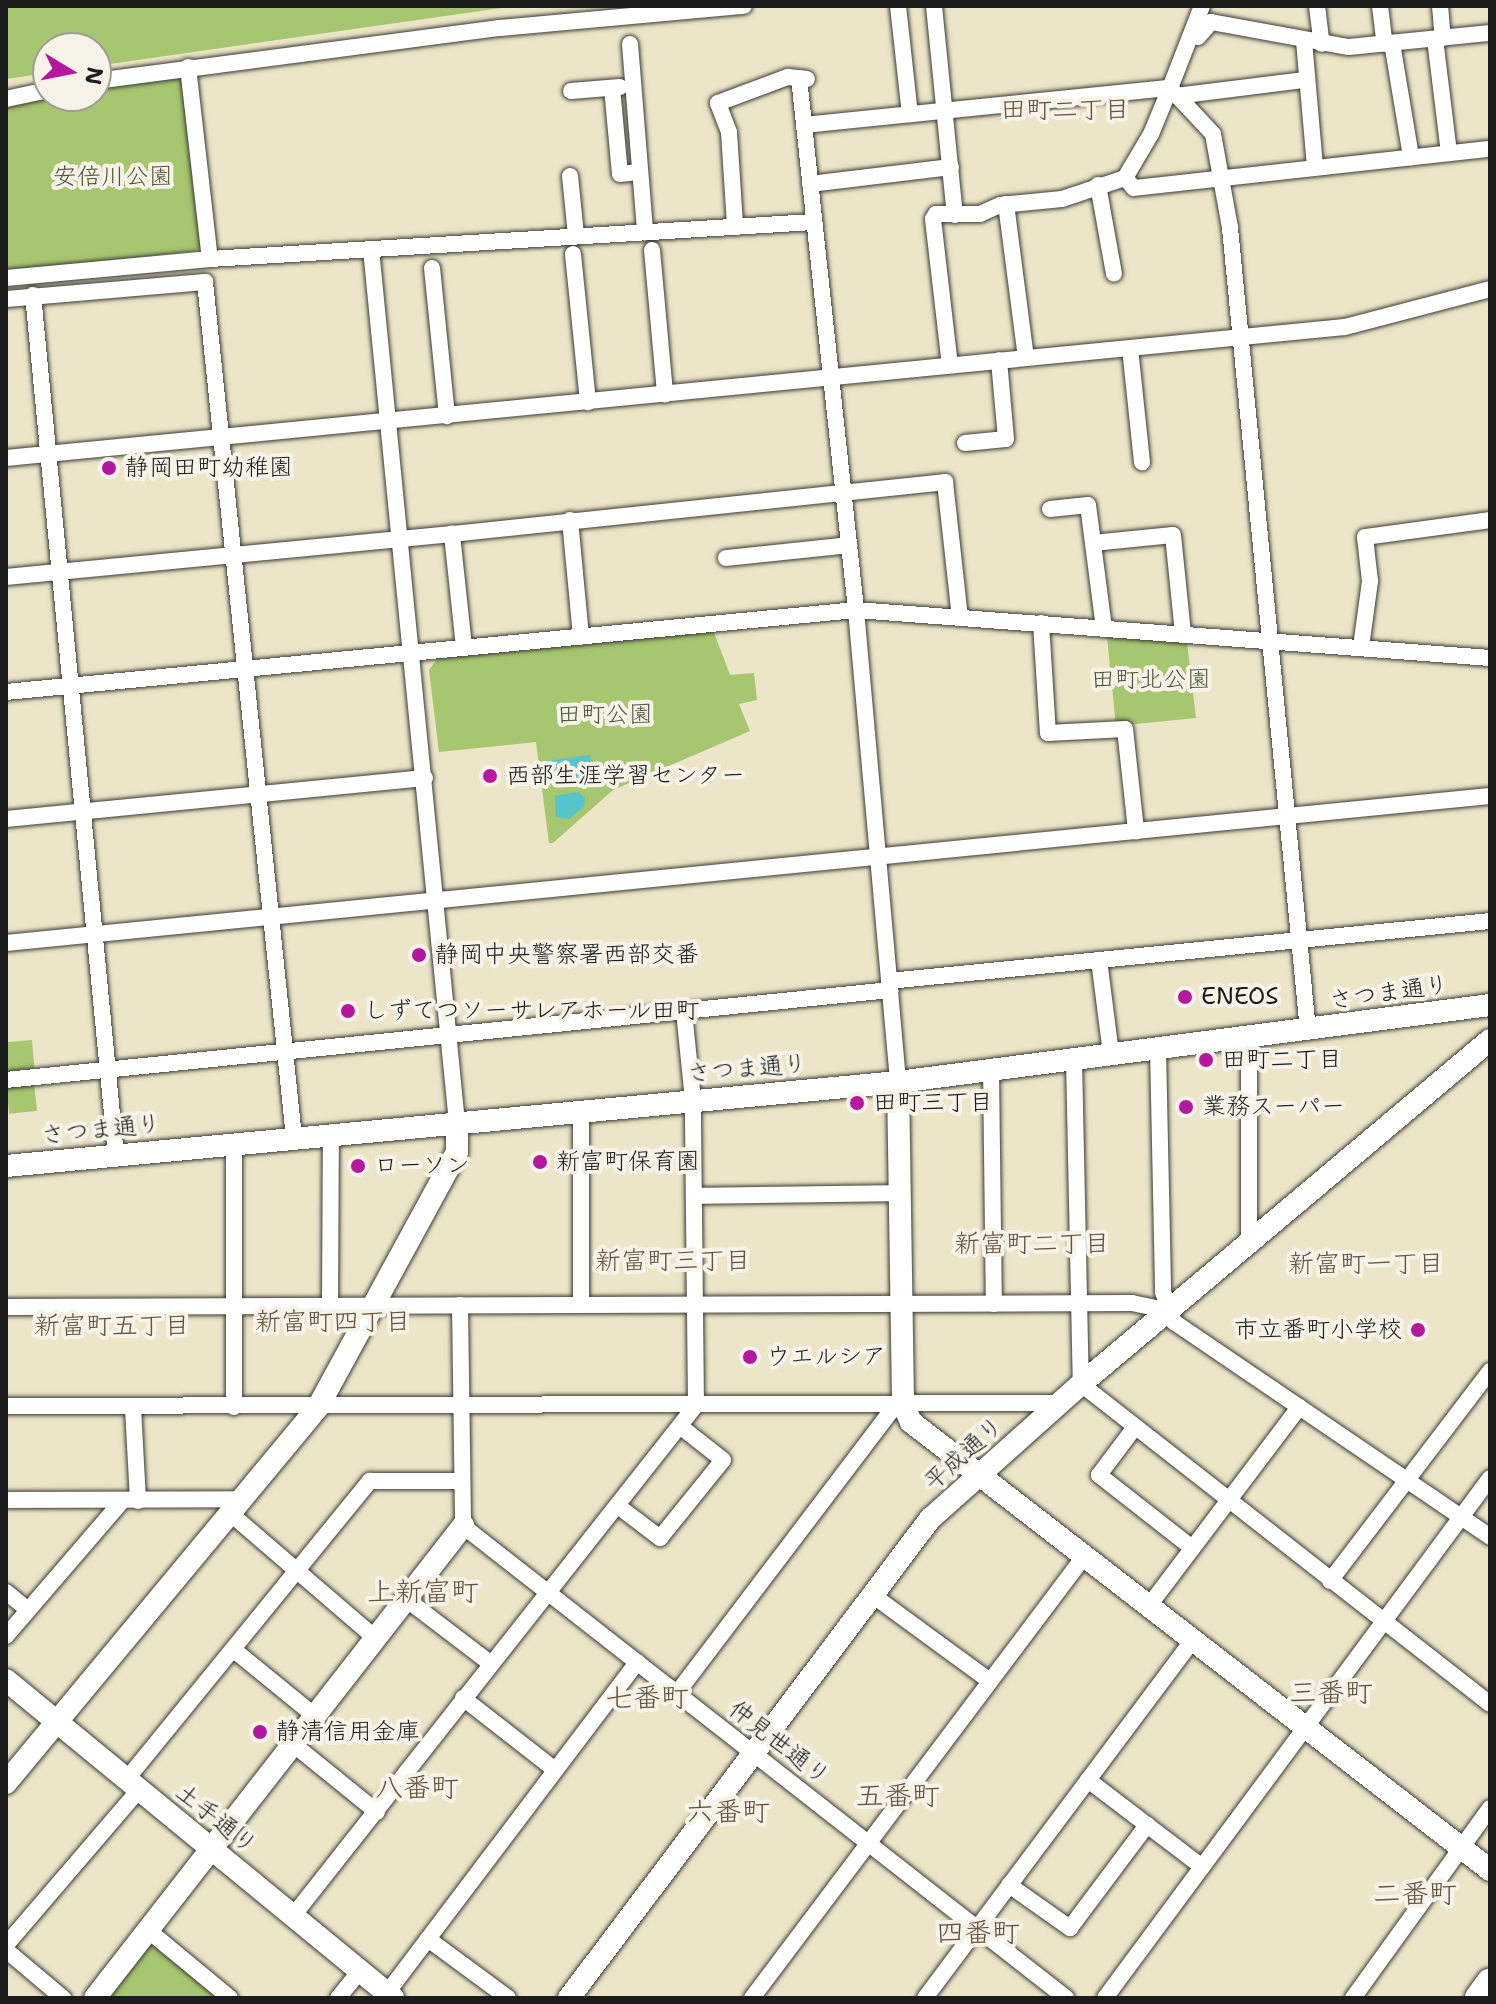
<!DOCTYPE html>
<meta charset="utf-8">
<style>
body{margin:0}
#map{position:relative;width:1496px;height:2004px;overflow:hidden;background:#ece5c7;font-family:"Shantell Sans","Klee One",sans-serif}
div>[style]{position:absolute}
.green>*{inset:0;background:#a6c66f;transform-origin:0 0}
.water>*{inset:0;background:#56c4cb;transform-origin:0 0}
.roads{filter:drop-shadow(0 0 2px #3b3a36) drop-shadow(0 0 2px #3b3a36)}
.street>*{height:16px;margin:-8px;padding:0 8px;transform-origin:8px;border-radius:8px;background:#fff}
.secondary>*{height:22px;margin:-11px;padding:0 11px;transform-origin:11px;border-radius:11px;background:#fff}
.highway>*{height:28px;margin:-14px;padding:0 14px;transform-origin:14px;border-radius:14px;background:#fff}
.dots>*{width:22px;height:22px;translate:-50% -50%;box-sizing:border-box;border:4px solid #f7f3e8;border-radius:50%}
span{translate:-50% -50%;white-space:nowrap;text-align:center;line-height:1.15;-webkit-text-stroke:8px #f7f3e8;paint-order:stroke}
.park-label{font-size:24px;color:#4c5839}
.poi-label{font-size:24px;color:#1c1c1c}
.left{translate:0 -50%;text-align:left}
.right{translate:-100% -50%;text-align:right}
.street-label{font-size:24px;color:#1c1c1c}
.neighbourhood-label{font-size:26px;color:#65533f}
.quarter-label{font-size:28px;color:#65533f}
.frame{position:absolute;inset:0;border:8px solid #1c1c1c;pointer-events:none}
.north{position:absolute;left:32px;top:32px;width:80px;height:80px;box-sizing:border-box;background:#f7f3e8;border:2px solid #9f9d96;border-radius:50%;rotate:100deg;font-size:22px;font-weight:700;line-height:32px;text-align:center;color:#1c1c1c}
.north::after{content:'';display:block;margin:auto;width:28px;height:36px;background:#b5179e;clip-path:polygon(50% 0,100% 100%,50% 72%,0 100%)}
</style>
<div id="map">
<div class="green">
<i style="clip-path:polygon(6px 6px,515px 6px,96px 66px,96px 48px,48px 48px,48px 73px,6px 79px)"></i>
<i style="clip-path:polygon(184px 72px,204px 245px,194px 251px,6px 272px,6px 106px,50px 96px,96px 96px,96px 87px)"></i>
<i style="clip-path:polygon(713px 630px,730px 675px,754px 673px,757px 700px,739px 704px,750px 731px,613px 790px,553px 843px,549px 843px,536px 742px,439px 752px,429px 670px,438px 658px)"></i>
<i style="clip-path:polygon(1107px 637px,1187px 642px,1196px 718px,1116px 726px)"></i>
<i style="left:32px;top:1040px;width:32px;height:26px;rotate:85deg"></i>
<i style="left:34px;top:1082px;width:29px;height:28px;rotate:84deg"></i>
<i style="clip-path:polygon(153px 1942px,221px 1998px,107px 1998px)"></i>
</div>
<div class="water">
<i style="left:590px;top:755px;width:22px;height:43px;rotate:82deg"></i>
<i style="clip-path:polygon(578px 792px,585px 798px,584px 806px,569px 819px,556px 817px,555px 796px)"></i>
</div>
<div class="roads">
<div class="street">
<i style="left:898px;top:6px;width:109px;rotate:83.7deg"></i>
<i style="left:934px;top:6px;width:210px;rotate:84.3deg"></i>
<i style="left:1202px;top:6px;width:88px;rotate:111.3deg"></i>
<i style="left:1170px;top:88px;width:63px;rotate:46.9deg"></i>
<i style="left:1213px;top:134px;width:96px;rotate:79.7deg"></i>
<i style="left:1230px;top:228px;width:807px;rotate:84.45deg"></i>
<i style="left:1317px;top:6px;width:38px;rotate:83deg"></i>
<i style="left:1380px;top:6px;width:38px;rotate:83deg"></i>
<i style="left:1440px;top:6px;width:32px;rotate:85deg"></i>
<i style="left:1198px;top:37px;width:20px;rotate:-49deg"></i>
<i style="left:1211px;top:22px;width:140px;rotate:10.3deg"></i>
<i style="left:1349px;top:47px;width:142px;rotate:-5.7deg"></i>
<i style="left:1435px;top:39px;width:115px;rotate:83deg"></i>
<i style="left:1304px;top:41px;width:127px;rotate:85deg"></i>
<i style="left:1392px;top:43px;width:116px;rotate:80.5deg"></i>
<i style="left:630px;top:44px;width:189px;rotate:85.4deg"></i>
<i style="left:188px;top:67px;width:193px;rotate:83.5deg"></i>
<i style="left:799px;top:78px;width:535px;rotate:83.88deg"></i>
<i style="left:856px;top:610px;width:474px;rotate:84.9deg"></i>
<i style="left:96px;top:81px;width:407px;rotate:-7.5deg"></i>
<i style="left:500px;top:28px;width:245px;rotate:-5.2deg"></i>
<i style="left:612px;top:88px;width:86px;rotate:84.7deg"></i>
<i style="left:620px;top:174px;width:20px;rotate:-6deg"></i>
<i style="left:571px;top:91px;width:49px;rotate:-4.7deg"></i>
<i style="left:1176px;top:96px;width:130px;rotate:-7.1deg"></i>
<i style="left:6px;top:99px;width:43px;rotate:-12.1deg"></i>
<i style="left:804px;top:125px;width:368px;rotate:-5.8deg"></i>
<i style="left:1170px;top:88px;width:50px;rotate:112.4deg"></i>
<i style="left:1151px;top:134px;width:51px;rotate:120.6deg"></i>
<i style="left:1125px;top:178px;width:66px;rotate:161.6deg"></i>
<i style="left:1062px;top:199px;width:62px;rotate:174.5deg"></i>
<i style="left:1000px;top:205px;width:22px;rotate:156deg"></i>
<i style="left:980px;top:214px;width:44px;rotate:180deg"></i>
<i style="left:936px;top:214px;width:6px;rotate:121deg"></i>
<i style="left:933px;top:219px;width:147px;rotate:83.4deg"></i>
<i style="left:570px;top:176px;width:59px;rotate:84.2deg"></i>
<i style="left:1125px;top:178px;width:13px;rotate:48deg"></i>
<i style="left:1134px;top:188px;width:358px;rotate:-6.3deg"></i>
<i style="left:810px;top:184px;width:142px;rotate:-6.9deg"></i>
<i style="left:1098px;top:185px;width:90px;rotate:79.8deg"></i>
<i style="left:1006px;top:204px;width:155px;rotate:82.6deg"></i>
<i style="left:735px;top:225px;width:93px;rotate:-93.7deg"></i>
<i style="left:729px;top:132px;width:31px;rotate:-111deg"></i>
<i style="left:718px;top:103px;width:75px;rotate:-20.4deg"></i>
<i style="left:788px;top:77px;width:19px;rotate:6deg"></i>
<i style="left:371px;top:249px;width:878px;rotate:84.38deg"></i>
<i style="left:652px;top:250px;width:145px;rotate:84.8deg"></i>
<i style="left:573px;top:254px;width:149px;rotate:84.2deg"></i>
<i style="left:432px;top:268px;width:149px;rotate:84.2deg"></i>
<i style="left:6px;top:278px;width:205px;rotate:-5.3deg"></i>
<i style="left:210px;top:259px;width:605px;rotate:-3.51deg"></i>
<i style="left:33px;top:295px;width:864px;rotate:84.49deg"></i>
<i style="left:6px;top:299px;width:200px;rotate:-4.9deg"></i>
<i style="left:205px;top:282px;width:861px;rotate:84.06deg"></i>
<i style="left:1130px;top:348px;width:115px;rotate:84deg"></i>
<i style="left:965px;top:443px;width:41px;rotate:-5.6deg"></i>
<i style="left:1006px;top:439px;width:79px;rotate:-95.1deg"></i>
<i style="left:6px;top:458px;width:1345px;rotate:-5.59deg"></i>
<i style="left:1345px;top:327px;width:150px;rotate:-14.7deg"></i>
<i style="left:1050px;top:509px;width:38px;rotate:-6deg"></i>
<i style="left:1088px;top:505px;width:124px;rotate:82.6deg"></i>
<i style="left:570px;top:520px;width:117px;rotate:84.6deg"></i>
<i style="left:1093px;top:543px;width:80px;rotate:-5.7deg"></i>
<i style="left:1173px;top:535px;width:99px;rotate:84.2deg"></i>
<i style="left:726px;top:558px;width:124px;rotate:-6deg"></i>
<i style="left:6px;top:577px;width:448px;rotate:-5.5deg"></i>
<i style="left:1041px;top:623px;width:110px;rotate:86.4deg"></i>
<i style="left:1048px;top:733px;width:77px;rotate:-3deg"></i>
<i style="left:1125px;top:729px;width:103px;rotate:83.8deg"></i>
<i style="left:464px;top:647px;width:114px;rotate:-96.1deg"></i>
<i style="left:452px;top:534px;width:496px;rotate:-6deg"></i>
<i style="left:945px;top:482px;width:136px;rotate:83.7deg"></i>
<i style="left:1361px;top:647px;width:67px;rotate:-82.2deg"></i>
<i style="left:1370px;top:581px;width:44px;rotate:-96.5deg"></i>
<i style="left:1365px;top:537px;width:126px;rotate:-7.7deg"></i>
<i style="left:6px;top:692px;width:854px;rotate:-5.51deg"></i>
<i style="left:856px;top:610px;width:636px;rotate:4.33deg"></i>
<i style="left:6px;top:819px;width:421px;rotate:-5.6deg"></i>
<i style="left:6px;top:943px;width:1491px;rotate:-5.66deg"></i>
<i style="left:1099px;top:960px;width:95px;rotate:82.7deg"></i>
<i style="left:889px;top:981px;width:604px;rotate:-5.7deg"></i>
<i style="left:1158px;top:1048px;width:244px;rotate:88.8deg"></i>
<i style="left:1163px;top:1292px;width:32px;rotate:70deg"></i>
<i style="left:1174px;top:1322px;width:382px;rotate:34.2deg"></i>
<i style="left:1074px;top:1059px;width:325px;rotate:88.8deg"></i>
<i style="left:1081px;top:1384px;width:519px;rotate:38.04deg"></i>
<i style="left:991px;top:1069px;width:235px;rotate:89.3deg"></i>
<i style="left:6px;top:1080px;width:889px;rotate:-5.81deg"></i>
<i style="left:694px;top:1196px;width:205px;rotate:-0.8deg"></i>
<i style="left:1249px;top:1244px;width:206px;rotate:-90deg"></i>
<i style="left:460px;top:1305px;width:221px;rotate:89.2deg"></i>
<i style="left:463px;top:1526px;width:766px;rotate:38.05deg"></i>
<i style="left:581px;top:1305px;width:195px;rotate:-90deg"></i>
<i style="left:330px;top:1306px;width:171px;rotate:-89.7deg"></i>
<i style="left:6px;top:1307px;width:1126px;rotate:-0.2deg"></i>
<i style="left:1132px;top:1303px;width:38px;rotate:12deg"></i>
<i style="left:6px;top:1406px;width:1055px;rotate:-0.16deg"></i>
<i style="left:234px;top:1407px;width:263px;rotate:-90deg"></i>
<i style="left:133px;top:1408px;width:93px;rotate:86.9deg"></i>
<i style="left:1135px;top:1427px;width:60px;rotate:126.9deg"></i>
<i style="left:1099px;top:1475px;width:118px;rotate:38.1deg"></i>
<i style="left:6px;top:1500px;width:237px;rotate:-0.2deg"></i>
<i style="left:618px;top:1506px;width:53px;rotate:37.3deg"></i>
<i style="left:660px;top:1538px;width:100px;rotate:-51.1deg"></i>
<i style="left:723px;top:1460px;width:55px;rotate:-141.7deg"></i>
<i style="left:231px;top:1514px;width:190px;rotate:40.7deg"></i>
<i style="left:1330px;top:1581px;width:264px;rotate:-52.7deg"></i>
<i style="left:6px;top:1592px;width:28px;rotate:39deg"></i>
<i style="left:871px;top:1594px;width:147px;rotate:36.2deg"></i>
<i style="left:406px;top:1599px;width:106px;rotate:37.3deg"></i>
<i style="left:1148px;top:1607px;width:251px;rotate:-52.9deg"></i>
<i style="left:6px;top:1636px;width:178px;rotate:-49.3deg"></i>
<i style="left:234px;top:1650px;width:104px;rotate:39.2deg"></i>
<i style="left:677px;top:1693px;width:353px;rotate:-52.8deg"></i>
<i style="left:890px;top:1412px;width:15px;rotate:-32deg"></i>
<i style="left:463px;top:1698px;width:117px;rotate:38deg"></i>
<i style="left:293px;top:1744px;width:108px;rotate:39deg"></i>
<i style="left:126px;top:1780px;width:386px;rotate:-50.8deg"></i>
<i style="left:370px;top:1481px;width:92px"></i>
<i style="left:1088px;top:1780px;width:143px;rotate:37.3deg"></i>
<i style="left:1009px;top:1885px;width:75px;rotate:35.2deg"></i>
<i style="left:1070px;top:1928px;width:129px;rotate:-53.2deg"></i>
<i style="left:293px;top:1916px;width:651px;rotate:-51.74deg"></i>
<i style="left:696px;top:1405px;width:305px;rotate:-90.6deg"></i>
<i style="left:693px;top:1100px;width:89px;rotate:-95.8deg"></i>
<i style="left:149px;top:1931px;width:105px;rotate:39.6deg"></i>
<i style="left:428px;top:1939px;width:99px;rotate:36.4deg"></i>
<i style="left:6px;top:1945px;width:204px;rotate:-49.4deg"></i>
<i style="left:6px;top:1950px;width:75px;rotate:40.1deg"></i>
<i style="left:387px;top:1993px;width:415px;rotate:-52.9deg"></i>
<i style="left:338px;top:1998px;width:35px;rotate:-51deg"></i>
<i style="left:752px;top:1998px;width:551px;rotate:-53.05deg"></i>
<i style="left:925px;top:1998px;width:446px;rotate:-53.2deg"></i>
<i style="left:1105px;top:1998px;width:647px;rotate:-53.48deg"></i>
<i style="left:1353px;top:1998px;width:234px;rotate:-54.2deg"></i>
</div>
<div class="secondary">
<i style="left:898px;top:1082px;width:322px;rotate:89.1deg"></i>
<i style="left:903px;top:1404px;width:20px;rotate:66deg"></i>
<i style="left:911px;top:1422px;width:732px;rotate:37.73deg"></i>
<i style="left:6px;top:1166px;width:896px;rotate:-5.38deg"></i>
<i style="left:898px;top:1082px;width:597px;rotate:-7.41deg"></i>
<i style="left:6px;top:1680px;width:501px;rotate:39.41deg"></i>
<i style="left:6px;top:1783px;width:489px;rotate:-50.3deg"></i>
<i style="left:318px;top:1407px;width:290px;rotate:-61.4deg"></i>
<i style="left:457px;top:1152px;width:29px;rotate:-90deg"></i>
<i style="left:95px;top:1998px;width:599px;rotate:-52.06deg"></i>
<i style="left:569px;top:1998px;width:600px;rotate:-53deg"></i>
<i style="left:930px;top:1519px;width:203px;rotate:-41.8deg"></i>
<i style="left:1081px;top:1384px;width:534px;rotate:-40.07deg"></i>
</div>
<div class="highway">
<i style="left:1479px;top:1998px;width:19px;rotate:-54deg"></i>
</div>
</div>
<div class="dots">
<i style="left:109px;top:468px;background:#b5179e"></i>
<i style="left:490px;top:776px;background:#b5179e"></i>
<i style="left:419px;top:955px;background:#b5179e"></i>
<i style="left:1185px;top:997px;background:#b5179e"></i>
<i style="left:348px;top:1011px;background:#b5179e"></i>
<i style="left:1206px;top:1060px;background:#b5179e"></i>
<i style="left:857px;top:1103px;background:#b5179e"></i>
<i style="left:1186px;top:1107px;background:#b5179e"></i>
<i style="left:540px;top:1162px;background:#b5179e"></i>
<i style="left:358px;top:1166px;background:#b5179e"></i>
<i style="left:1418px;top:1330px;background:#b5179e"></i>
<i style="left:750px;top:1357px;background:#b5179e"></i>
<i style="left:260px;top:1732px;background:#b5179e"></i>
</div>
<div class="park-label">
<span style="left:113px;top:177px">安倍川公園</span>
<span style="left:1151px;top:680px">田町北公園</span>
<span style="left:605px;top:715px">田町公園</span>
</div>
<div class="poi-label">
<span class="left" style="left:125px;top:468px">静岡田町幼稚園</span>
<span class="left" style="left:506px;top:776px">西部生涯学習センター</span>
<span class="left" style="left:435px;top:955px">静岡中央警察署西部交番</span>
<span class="left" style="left:1201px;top:997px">ENEOS</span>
<span class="left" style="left:364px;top:1011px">しずてつソーサレアホール田町</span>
<span class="left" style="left:1222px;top:1060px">田町二丁目</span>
<span class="left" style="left:873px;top:1103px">田町三丁目</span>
<span class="left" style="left:1202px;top:1107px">業務スーパー</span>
<span class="left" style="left:556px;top:1162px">新富町保育園</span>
<span class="left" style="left:374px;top:1166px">ローソン</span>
<span class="right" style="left:1402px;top:1330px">市立番町小学校</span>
<span class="left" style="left:766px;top:1357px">ウエルシア</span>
<span class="left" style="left:276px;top:1732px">静清信用金庫</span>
</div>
<div class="street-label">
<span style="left:1389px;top:993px;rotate:-8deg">さつま通り</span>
<span style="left:747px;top:1069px;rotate:-5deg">さつま通り</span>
<span style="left:101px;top:1130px;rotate:-6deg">さつま通り</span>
<span style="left:964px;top:1454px;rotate:-42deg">平成通り</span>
<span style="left:779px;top:1743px;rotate:38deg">仲見世通り</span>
<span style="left:216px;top:1819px;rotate:39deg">土手通り</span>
</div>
<div class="neighbourhood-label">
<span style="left:1065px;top:109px">田町二丁目</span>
<span style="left:1032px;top:1243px">新富町二丁目</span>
<span style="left:673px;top:1260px">新富町三丁目</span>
<span style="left:1366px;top:1263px">新富町一丁目</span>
<span style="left:333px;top:1321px">新富町四丁目</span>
<span style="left:112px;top:1325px">新富町五丁目</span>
</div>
<div class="quarter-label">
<span style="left:423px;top:1591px">上新富町</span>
<span style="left:1331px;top:1692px">三番町</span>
<span style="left:647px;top:1697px">七番町</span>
<span style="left:417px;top:1787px">八番町</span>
<span style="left:898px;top:1795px">五番町</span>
<span style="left:728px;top:1811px">六番町</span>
<span style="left:1415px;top:1893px">二番町</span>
<span style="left:978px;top:1932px">四番町</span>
</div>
<div class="frame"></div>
<div class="north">N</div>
</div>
